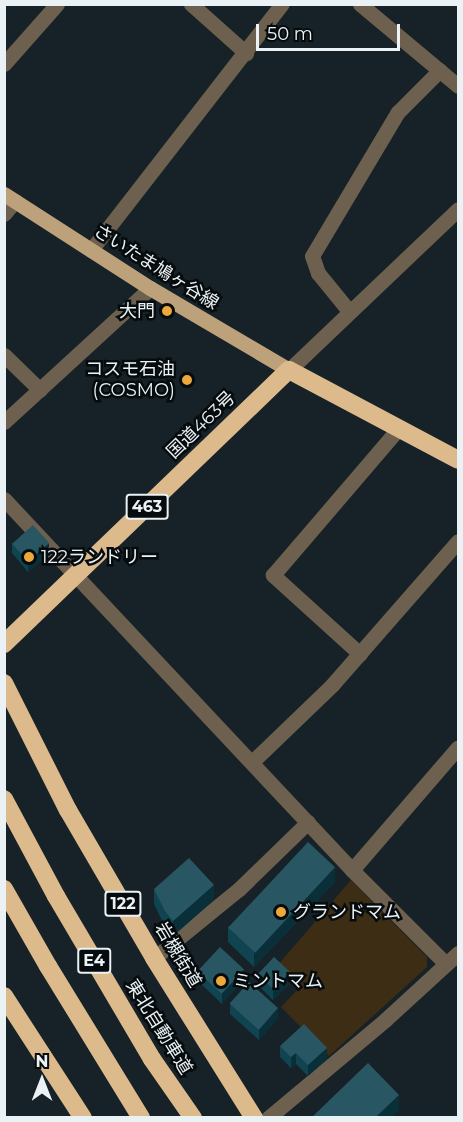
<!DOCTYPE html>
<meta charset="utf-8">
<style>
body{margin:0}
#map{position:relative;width:463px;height:1122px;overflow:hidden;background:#162227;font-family:Montserrat,"Noto Sans JP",sans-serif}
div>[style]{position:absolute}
.green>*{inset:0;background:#3d2d15}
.minor>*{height:15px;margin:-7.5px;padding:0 7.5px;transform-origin:7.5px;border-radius:7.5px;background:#6e604e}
.major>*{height:15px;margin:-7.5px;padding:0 7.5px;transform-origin:7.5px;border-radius:7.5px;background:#bda17b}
.highway>*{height:18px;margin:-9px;padding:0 9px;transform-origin:9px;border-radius:9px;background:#dcba8c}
.wall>*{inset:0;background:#104451}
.shaded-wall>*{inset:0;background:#092f39}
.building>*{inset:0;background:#285763;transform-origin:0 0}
.dots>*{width:16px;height:16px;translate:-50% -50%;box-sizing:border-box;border:3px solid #060b0d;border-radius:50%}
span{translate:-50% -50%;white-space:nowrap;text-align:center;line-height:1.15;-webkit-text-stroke:5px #060b0d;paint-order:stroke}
.shield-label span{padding:2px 4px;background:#060b0d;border:2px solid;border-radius:4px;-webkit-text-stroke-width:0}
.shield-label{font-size:16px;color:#eaf2f5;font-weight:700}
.street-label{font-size:18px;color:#eaf2f5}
.poi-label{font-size:18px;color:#eaf2f5}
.right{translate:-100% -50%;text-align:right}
.left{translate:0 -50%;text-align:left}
.frame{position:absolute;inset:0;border:6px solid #eaf2f5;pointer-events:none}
.north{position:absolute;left:12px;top:1050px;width:60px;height:60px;-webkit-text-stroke:4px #060b0d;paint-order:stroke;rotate:0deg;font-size:16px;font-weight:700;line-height:24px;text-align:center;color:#eaf2f5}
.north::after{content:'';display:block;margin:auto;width:21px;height:27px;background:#eaf2f5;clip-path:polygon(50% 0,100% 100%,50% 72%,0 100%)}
.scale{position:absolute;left:256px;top:24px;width:144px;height:27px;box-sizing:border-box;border:3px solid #eaf2f5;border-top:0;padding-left:8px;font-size:18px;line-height:21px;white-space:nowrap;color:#eaf2f5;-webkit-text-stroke:4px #060b0d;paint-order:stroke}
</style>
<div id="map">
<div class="green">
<i style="clip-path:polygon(351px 880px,427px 957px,427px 967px,329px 1056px,281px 1007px,298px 989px,277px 966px)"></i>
</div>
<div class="minor">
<i style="left:191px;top:4px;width:74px;rotate:41.7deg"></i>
<i style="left:360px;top:4px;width:128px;rotate:39.9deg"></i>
<i style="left:4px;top:64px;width:80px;rotate:-48.5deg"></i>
<i style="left:4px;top:214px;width:17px;rotate:-50deg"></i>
<i style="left:91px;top:250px;width:311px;rotate:-52.2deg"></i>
<i style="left:349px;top:311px;width:49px;rotate:-129.2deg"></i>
<i style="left:318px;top:273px;width:18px;rotate:-109deg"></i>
<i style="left:312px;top:256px;width:168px;rotate:-59.2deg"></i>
<i style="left:398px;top:112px;width:59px;rotate:-45deg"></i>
<i style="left:4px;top:355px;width:50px;rotate:44.2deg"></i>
<i style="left:289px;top:370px;width:233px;rotate:-43.6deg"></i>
<i style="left:4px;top:422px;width:198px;rotate:-42.5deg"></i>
<i style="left:4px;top:499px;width:509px;rotate:46.83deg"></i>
<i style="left:352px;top:870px;width:162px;rotate:-49.2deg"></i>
<i style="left:360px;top:654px;width:118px;rotate:-137.8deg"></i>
<i style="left:273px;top:575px;width:192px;rotate:-49.4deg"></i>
<i style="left:252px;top:762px;width:111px;rotate:-43.9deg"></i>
<i style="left:332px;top:685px;width:191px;rotate:-48.8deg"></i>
<i style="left:352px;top:870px;width:133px;rotate:45deg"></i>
<i style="left:154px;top:958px;width:109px;rotate:-39.1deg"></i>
<i style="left:239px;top:889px;width:96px;rotate:-44.2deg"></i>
<i style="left:268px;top:1118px;width:153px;rotate:-39.9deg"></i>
<i style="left:385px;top:1020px;width:99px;rotate:-42.5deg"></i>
</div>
<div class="major">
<i style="left:4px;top:194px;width:174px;rotate:32.8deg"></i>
<i style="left:150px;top:288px;width:161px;rotate:30.5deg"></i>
</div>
<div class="highway">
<i style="left:4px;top:644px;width:395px;rotate:-43.9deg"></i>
<i style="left:289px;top:370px;width:191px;rotate:28deg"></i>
<i style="left:4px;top:683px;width:142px;rotate:63.3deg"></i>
<i style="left:68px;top:810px;width:171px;rotate:59.8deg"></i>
<i style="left:154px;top:958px;width:189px;rotate:58deg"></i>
<i style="left:4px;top:799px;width:110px;rotate:61.8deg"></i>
<i style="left:56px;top:896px;width:189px;rotate:59.5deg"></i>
<i style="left:152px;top:1059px;width:72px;rotate:55.2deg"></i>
<i style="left:4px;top:889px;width:89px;rotate:60.3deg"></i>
<i style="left:48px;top:966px;width:178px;rotate:58.5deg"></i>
<i style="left:4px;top:996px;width:145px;rotate:57.1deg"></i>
</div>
<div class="wall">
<i style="clip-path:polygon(12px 543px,49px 554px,28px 572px,12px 553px)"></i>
<i style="clip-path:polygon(335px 882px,254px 967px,228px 942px,228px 927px)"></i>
<i style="clip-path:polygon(154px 889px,214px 900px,173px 936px,165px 927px,154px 904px)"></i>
<i style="clip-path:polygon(199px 972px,244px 979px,222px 1004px,199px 982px)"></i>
<i style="clip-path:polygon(257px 974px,290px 983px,273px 1000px,257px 984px)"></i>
<i style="clip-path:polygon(230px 1004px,278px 1018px,259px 1040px,230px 1014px)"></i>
<i style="clip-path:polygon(280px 1046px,327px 1059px,308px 1076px,296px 1064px,291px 1068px,280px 1057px)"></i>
</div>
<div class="shaded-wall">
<i style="clip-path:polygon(49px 543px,49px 554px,28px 572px,28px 562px)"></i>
<i style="clip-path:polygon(335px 867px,335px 882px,254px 967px,254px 952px)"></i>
<i style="clip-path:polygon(214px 885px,214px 900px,173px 936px,173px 921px)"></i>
<i style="clip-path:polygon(244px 969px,244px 979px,222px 1004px,222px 993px)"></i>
<i style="clip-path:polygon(290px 972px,290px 983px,273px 1000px,273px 989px)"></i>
<i style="clip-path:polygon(278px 1008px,278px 1018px,259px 1040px,259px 1030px)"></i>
<i style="clip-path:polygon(327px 1048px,327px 1059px,308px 1076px,308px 1065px)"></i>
<i style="clip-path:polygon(296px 1053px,296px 1064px,291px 1068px,291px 1057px)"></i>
<i style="clip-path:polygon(399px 1095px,399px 1110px,391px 1118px,377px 1118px,377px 1116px)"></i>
</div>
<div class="building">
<i style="left:33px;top:525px;width:24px;height:28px;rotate:48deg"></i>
<i style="left:308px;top:842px;width:37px;height:117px;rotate:43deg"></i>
<i style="clip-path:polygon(189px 858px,214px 885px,173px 921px,165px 911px,154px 889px)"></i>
<i style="left:220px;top:947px;width:33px;height:33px;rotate:43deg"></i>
<i style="left:274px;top:957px;width:22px;height:24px;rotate:43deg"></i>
<i style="left:249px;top:982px;width:39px;height:29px;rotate:42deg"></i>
<i style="clip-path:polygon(304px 1024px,327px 1048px,308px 1065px,296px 1053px,291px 1057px,280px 1046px)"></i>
<i style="clip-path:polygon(368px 1063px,399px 1095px,377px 1116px,379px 1118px,311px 1118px)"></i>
</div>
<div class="dots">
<i style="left:167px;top:311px;background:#eda83b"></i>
<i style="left:187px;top:380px;background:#eda83b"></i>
<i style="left:29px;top:557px;background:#eda83b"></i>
<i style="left:281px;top:912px;background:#eda83b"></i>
<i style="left:221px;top:981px;background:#eda83b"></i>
</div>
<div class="shield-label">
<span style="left:147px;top:507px">463</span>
<span style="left:123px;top:904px">122</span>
<span style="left:94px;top:961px">E4</span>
</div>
<div class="street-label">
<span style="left:156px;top:267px;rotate:32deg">さいたま鳩ヶ谷線</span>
<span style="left:201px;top:425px;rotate:-44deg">国道463号</span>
<span style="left:178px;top:955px;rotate:59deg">岩槻街道</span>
<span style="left:159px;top:1027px;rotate:58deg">東北自動車道</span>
</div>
<div class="poi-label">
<span class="right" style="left:155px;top:311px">大門</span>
<span class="right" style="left:175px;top:380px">コスモ石油<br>(COSMO)</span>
<span class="left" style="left:41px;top:557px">122ランドリー</span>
<span class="left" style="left:293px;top:912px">グランドマム</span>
<span class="left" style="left:233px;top:981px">ミントマム</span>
</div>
<div class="frame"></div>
<div class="north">N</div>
<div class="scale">50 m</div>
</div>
